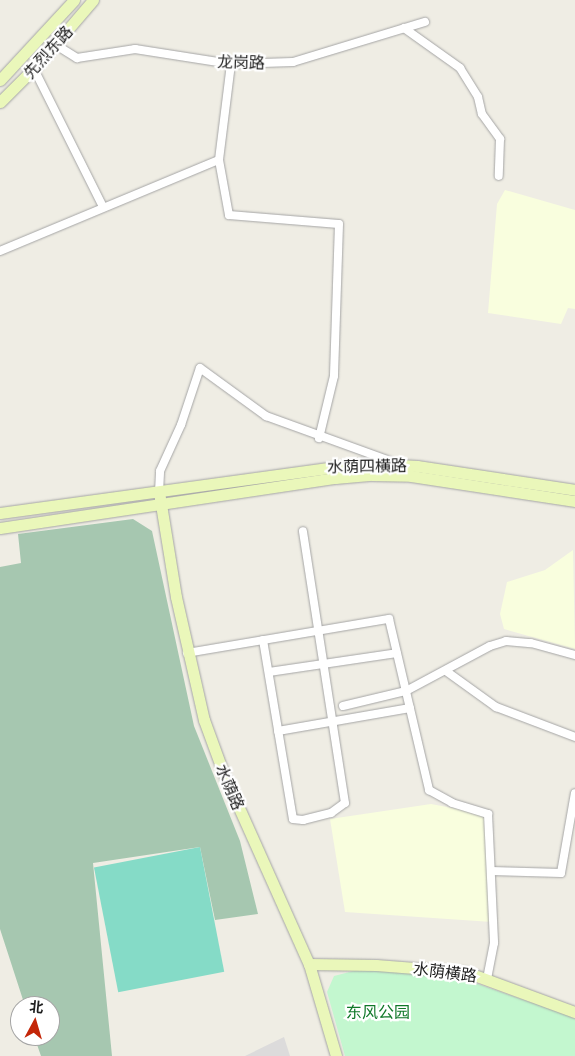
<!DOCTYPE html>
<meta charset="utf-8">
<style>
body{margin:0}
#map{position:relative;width:575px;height:1056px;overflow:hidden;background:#efede4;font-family:Manrope,"Noto Sans SC",sans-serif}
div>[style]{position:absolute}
.residential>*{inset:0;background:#dcdbdb}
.education>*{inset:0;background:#f9fede}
.cemetery>*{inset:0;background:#a6c7b0}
.park>*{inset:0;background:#c3f7cf}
.pitch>*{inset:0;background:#85dbc7;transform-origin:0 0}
.roads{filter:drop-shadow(0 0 1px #a5a5a5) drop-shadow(0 0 1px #a5a5a5)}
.street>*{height:8px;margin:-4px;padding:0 4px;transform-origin:4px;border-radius:4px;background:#fff}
.secondary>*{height:11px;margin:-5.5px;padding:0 5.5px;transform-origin:5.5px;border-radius:5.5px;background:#eaf7ba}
span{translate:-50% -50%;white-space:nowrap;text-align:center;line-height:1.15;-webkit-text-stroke:4.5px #fff;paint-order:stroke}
.street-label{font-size:16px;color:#1e1e1e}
.park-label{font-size:16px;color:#107829}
.north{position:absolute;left:10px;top:996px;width:50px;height:50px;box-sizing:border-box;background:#fff;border:1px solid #a5a5a5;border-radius:50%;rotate:6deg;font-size:14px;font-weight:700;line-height:20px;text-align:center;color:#1e1e1e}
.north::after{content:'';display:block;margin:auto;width:18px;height:22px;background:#c42608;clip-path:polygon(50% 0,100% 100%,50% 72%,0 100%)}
</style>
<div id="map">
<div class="residential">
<i style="clip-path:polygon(284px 1037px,290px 1056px,245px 1056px)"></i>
</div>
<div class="education">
<i style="clip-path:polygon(505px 190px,575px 210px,575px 309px,568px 308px,561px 324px,488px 313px,497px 204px)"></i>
<i style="clip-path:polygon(573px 550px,575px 649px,504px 629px,500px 614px,507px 582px,545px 570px)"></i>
<i style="clip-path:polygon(431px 804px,484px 814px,492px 922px,345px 912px,330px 819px)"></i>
</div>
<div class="cemetery">
<i style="clip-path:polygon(133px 519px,152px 531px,194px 726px,240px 841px,258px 914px,215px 920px,200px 847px,93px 863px,112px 1056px,41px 1056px,34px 1036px,50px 1036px,50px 1006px,25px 1006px,0 929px,0 567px,21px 563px,18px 534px)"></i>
</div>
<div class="park">
<i style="clip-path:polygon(365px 968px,416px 971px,478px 984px,567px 1015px,575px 1019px,575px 1056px,345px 1056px,327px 992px,334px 976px)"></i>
</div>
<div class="pitch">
<i style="left:200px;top:847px;width:127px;height:108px;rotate:79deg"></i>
</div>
<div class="roads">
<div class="street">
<i style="left:404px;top:28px;width:69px;rotate:35.5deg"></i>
<i style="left:460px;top:68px;width:34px;rotate:58deg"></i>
<i style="left:478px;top:97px;width:17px;rotate:77deg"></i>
<i style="left:482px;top:114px;width:31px;rotate:54deg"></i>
<i style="left:500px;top:139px;width:37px;rotate:92deg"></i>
<i style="left:56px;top:45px;width:25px;rotate:32deg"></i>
<i style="left:77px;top:58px;width:59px;rotate:-8.8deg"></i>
<i style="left:135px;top:49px;width:97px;rotate:8.9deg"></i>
<i style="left:231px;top:64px;width:62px;rotate:-1.8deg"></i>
<i style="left:293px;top:62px;width:138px;rotate:-16.9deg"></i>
<i style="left:34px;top:69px;width:154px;rotate:63.4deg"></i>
<i style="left:219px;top:160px;width:56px;rotate:79.7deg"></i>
<i style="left:229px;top:215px;width:110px;rotate:4.7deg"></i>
<i style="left:339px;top:224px;width:152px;rotate:91.9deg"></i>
<i style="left:334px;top:376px;width:64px;rotate:103.6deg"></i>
<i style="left:0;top:251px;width:237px;rotate:-22.6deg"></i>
<i style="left:219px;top:160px;width:97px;rotate:-82.9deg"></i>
<i style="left:159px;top:492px;width:21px;rotate:-87deg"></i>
<i style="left:160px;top:471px;width:51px;rotate:-65.5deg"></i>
<i style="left:181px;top:425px;width:60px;rotate:-71.6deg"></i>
<i style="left:200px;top:368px;width:82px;rotate:36deg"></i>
<i style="left:266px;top:416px;width:132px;rotate:19.9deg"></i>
<i style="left:263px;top:640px;width:181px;rotate:80.5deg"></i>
<i style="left:293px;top:819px;width:10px;rotate:6deg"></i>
<i style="left:303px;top:820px;width:29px;rotate:-14deg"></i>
<i style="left:331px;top:813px;width:17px;rotate:-36deg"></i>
<i style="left:345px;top:803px;width:275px;rotate:-98.8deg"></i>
<i style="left:187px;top:653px;width:205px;rotate:-9.6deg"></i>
<i style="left:389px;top:619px;width:176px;rotate:76.8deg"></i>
<i style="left:429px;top:790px;width:26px;rotate:29deg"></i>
<i style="left:452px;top:803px;width:38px;rotate:17deg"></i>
<i style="left:488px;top:814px;width:129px;rotate:87.3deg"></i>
<i style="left:494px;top:943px;width:36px;rotate:101deg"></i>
<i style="left:446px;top:671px;width:62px;rotate:35.8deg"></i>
<i style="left:496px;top:707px;width:85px;rotate:20.8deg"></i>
<i style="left:269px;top:672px;width:129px;rotate:-8.4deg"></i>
<i style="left:343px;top:706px;width:65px;rotate:-13.4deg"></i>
<i style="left:406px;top:691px;width:95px;rotate:-28.2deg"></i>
<i style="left:490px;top:646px;width:17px;rotate:-17deg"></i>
<i style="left:506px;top:641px;width:25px;rotate:5deg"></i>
<i style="left:531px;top:643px;width:46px;rotate:15.3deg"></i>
<i style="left:278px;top:731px;width:134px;rotate:-9.9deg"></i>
<i style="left:491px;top:871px;width:70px;rotate:1.6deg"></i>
<i style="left:561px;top:873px;width:81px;rotate:-80.1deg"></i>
</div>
<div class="secondary">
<i style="left:0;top:80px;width:109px;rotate:-47.2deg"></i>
<i style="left:0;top:102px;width:55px;rotate:-45deg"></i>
<i style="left:39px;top:63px;width:83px;rotate:-49.4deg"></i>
<i style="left:159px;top:492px;width:106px;rotate:80.8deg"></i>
<i style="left:176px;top:597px;width:126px;rotate:77.2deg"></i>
<i style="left:204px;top:720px;width:55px;rotate:69.9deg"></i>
<i style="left:223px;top:772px;width:210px;rotate:65.9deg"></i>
<i style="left:309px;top:964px;width:96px;rotate:73.6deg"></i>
<i style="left:0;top:513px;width:368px;rotate:-7.8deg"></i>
<i style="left:365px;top:463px;width:52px;rotate:3.3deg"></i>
<i style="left:417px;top:466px;width:160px;rotate:8.6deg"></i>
<i style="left:0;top:528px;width:339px;rotate:-8.5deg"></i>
<i style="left:335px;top:478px;width:37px;rotate:-5deg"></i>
<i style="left:372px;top:475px;width:39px;rotate:1deg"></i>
<i style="left:411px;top:476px;width:166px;rotate:8.7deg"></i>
<i style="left:309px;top:964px;width:67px;rotate:0.9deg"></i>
<i style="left:376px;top:965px;width:90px;rotate:4.4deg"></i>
<i style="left:466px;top:972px;width:116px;rotate:20.2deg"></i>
</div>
</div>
<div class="street-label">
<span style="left:48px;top:52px;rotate:-48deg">先烈东路</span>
<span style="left:241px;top:62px;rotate:2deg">龙岗路</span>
<span style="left:367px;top:466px;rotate:-1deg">水荫四横路</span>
<span style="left:230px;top:787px;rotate:67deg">水荫路</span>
<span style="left:445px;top:972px;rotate:7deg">水荫横路</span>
</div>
<div class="park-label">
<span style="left:378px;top:1012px">东风公园</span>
</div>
<div class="north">北</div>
</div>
